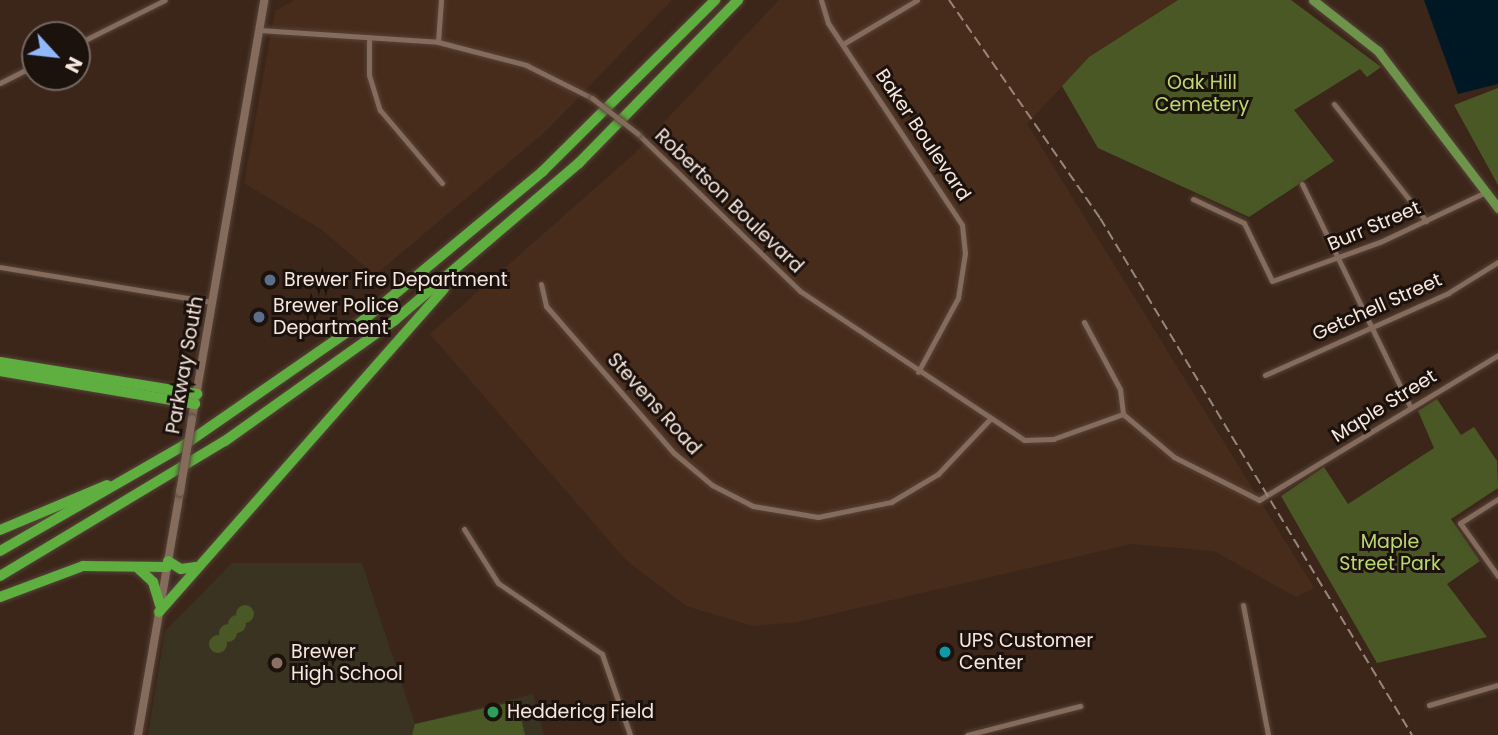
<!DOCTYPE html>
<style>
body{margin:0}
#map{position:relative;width:1498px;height:735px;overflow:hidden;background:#3c261a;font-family:Poppins,sans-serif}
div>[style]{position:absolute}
.built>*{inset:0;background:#482c1b}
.education>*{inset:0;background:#3a3322}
.green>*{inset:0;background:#4a5825}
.round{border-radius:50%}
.water>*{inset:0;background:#001824}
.roads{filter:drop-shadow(0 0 2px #564339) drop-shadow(0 0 2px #564339)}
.minor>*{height:5px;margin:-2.5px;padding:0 2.5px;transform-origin:2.5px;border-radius:2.5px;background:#856b5c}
.secondary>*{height:8px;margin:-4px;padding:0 4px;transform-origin:4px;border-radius:4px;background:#856b5c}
.primary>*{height:9px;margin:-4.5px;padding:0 4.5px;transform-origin:4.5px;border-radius:4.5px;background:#6e944b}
.motorway>*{height:10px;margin:-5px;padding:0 5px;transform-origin:5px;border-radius:5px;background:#5eaf40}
.rail>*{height:2px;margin-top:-1px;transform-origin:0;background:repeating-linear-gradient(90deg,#98857b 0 10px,transparent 0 15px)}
.bridges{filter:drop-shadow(0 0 2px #564339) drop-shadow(0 0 2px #564339)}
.minor-bridge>*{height:5px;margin:-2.5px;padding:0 2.5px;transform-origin:2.5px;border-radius:2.5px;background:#856b5c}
.secondary-bridge>*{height:8px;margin:-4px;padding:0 4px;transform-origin:4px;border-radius:4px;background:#856b5c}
.dots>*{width:19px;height:19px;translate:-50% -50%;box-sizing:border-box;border:4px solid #1c120d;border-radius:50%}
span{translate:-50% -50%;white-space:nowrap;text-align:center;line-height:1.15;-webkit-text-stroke:6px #1c120d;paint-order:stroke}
.park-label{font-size:19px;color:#bbd971}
.street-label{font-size:19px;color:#f7e7df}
.poi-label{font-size:19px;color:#f7e7df}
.left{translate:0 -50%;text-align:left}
.north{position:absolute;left:21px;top:21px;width:70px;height:70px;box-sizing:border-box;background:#1c120d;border:2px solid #746761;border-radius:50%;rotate:117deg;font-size:19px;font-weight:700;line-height:28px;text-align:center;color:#f7e7df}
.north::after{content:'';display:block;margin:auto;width:24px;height:32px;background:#8fb8fd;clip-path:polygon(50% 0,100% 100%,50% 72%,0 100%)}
</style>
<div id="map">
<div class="built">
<i style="clip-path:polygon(295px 0,672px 0,545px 132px,375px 275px,322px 230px,244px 183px,275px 11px)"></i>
<i style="clip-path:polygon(779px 0,1178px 0,1089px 57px,1027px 124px,1314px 588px,1296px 597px,1214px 551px,1131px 544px,798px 622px,753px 626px,686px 606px,626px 560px,430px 334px,635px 153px)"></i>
</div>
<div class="education">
<i style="clip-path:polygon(232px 563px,362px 563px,415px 724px,533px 694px,544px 735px,148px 735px,165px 631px)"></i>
</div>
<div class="green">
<i style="clip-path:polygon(1178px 0,1291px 0,1381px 67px,1367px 77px,1360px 69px,1294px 110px,1334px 161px,1249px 217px,1098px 148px,1062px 86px,1089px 57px)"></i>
<i style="clip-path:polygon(1498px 88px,1498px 185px,1454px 105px)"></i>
<i style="clip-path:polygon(1437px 399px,1461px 435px,1474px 427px,1497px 461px,1498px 488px,1451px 519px,1480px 561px,1447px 584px,1487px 637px,1377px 663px,1281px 496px,1324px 467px,1348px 504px,1434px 448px,1418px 411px)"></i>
<i class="round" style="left:236px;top:605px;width:18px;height:18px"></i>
<i class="round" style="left:228px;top:615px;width:18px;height:18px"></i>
<i class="round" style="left:219px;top:624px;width:18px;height:18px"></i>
<i class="round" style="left:209px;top:635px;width:18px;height:18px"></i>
<i style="clip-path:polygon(517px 701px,525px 735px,412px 735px,415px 724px)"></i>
</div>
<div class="water">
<i style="clip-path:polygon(1424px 0,1498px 0,1498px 84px,1458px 94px)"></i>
</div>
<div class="roads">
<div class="minor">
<i style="left:821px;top:0;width:24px;rotate:73deg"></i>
<i style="left:828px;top:23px;width:242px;rotate:56.4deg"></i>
<i style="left:962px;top:225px;width:28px;rotate:84deg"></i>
<i style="left:965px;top:253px;width:46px;rotate:98.8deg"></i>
<i style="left:958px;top:298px;width:84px;rotate:118.4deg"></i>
<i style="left:259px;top:30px;width:179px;rotate:3.8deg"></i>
<i style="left:438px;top:42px;width:91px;rotate:14.6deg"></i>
<i style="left:526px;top:65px;width:74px;rotate:26.6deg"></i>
<i style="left:369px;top:41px;width:34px;rotate:90deg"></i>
<i style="left:369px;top:75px;width:37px;rotate:73deg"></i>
<i style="left:380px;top:110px;width:96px;rotate:49.7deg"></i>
<i style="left:438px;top:42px;width:42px;rotate:-85.9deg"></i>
<i style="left:77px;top:44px;width:98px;rotate:-26.6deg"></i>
<i style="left:843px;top:44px;width:86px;rotate:-30.7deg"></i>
<i style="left:0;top:83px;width:39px;rotate:-27deg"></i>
<i style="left:1334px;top:104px;width:149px;rotate:51.8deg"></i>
<i style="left:638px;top:134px;width:226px;rotate:44.1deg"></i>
<i style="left:800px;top:291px;width:269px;rotate:33.6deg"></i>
<i style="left:1024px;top:440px;width:29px;rotate:-2deg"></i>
<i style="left:1053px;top:439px;width:74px;rotate:-19.7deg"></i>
<i style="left:1123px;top:414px;width:67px;rotate:40.1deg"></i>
<i style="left:1174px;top:457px;width:95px;rotate:26.8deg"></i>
<i style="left:1259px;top:500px;width:280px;rotate:-31.2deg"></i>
<i style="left:1302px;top:184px;width:249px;rotate:64.1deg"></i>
<i style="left:1193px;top:199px;width:56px;rotate:25.2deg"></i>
<i style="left:1244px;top:223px;width:64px;rotate:64.2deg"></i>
<i style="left:1272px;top:281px;width:115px;rotate:-19.9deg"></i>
<i style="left:1380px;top:242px;width:117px;rotate:-25.3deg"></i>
<i style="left:0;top:267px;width:215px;rotate:9.4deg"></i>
<i style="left:541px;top:284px;width:23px;rotate:77deg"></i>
<i style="left:546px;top:306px;width:195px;rotate:49deg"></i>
<i style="left:674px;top:453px;width:50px;rotate:40.1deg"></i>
<i style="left:712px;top:485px;width:46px;rotate:27.1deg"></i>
<i style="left:753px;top:506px;width:66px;rotate:9.6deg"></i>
<i style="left:818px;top:517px;width:75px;rotate:-11.6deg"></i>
<i style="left:891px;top:502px;width:55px;rotate:-30.8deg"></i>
<i style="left:938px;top:474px;width:77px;rotate:-46.6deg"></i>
<i style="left:1084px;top:322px;width:76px;rotate:61.8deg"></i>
<i style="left:1120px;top:389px;width:25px;rotate:83deg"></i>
<i style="left:1265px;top:375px;width:201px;rotate:-24.1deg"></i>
<i style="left:1448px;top:293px;width:59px;rotate:-31.8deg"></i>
<i style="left:1498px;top:499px;width:45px;rotate:147.7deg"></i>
<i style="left:1460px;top:523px;width:65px;rotate:54.4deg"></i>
<i style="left:464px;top:529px;width:64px;rotate:57.8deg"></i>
<i style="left:498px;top:583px;width:126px;rotate:34.3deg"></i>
<i style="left:602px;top:654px;width:86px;rotate:70.9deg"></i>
<i style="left:1243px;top:605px;width:132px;rotate:79.1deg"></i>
<i style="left:1429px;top:705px;width:72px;rotate:-16.2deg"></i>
<i style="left:967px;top:735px;width:117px;rotate:-14.4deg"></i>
</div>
<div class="secondary">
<i style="left:192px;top:419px;width:425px;rotate:-80.2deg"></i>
<i style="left:138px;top:735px;width:247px;rotate:-80.2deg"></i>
</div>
<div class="primary">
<i style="left:1313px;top:0;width:83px;rotate:38.1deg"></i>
<i style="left:1378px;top:51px;width:198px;rotate:52.6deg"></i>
</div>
<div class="motorway">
<i style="left:0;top:362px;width:200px;rotate:9.2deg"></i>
<i style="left:0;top:371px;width:198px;rotate:9.6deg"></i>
<i style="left:0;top:530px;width:116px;rotate:-22.8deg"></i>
<i style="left:0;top:551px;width:212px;rotate:-29.9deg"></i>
<i style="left:184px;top:445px;width:214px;rotate:-34.7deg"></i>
<i style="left:360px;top:323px;width:238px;rotate:-39.7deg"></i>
<i style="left:543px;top:171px;width:243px;rotate:-44.8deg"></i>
<i style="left:168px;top:561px;width:15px;rotate:32deg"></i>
<i style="left:181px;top:569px;width:15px;rotate:-8deg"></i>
<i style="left:139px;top:569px;width:19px;rotate:43deg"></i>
<i style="left:153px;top:582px;width:24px;rotate:73deg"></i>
<i style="left:0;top:576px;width:262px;rotate:-31deg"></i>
<i style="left:225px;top:441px;width:209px;rotate:-35.4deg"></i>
<i style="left:395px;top:320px;width:242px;rotate:-40.5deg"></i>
<i style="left:579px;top:163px;width:228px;rotate:-45.7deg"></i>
<i style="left:0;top:597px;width:89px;rotate:-20.5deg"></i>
<i style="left:83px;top:566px;width:84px;rotate:0.7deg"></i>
<i style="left:159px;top:612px;width:431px;rotate:-48.6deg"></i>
</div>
</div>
<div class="rail">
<i style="left:949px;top:0;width:265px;rotate:55.3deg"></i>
<i style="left:1100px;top:218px;width:604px;rotate:58.89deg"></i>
</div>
<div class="bridges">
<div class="minor-bridge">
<i style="left:592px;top:98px;width:58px;rotate:38deg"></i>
</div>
<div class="secondary-bridge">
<i style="left:180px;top:492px;width:74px;rotate:-80.7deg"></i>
</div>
</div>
<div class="dots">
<i style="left:270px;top:280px;background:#5c6f8a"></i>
<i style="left:259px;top:317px;background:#5c6f8a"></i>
<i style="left:945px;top:652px;background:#0f9aa8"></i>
<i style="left:277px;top:663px;background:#8d6e63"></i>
<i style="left:493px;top:712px;background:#2e9e5b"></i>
</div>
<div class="park-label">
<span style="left:1202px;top:94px">Oak Hill<br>Cemetery</span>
<span style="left:1390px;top:553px">Maple<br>Street Park</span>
</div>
<div class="street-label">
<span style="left:923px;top:135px;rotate:56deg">Baker Boulevard</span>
<span style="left:729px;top:201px;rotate:44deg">Robertson Boulevard</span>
<span style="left:1374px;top:226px;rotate:-23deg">Burr Street</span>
<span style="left:1377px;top:307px;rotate:-24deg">Getchell Street</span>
<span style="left:185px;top:365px;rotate:-80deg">Parkway South</span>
<span style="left:654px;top:404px;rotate:48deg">Stevens Road</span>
<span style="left:1384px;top:406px;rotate:-32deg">Maple Street</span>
</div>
<div class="poi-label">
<span class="left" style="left:284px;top:280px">Brewer Fire Department</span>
<span class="left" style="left:273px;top:317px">Brewer Police<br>Department</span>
<span class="left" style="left:959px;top:652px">UPS Customer<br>Center</span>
<span class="left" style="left:291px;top:663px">Brewer<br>High School</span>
<span class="left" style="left:507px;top:712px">Heddericg Field</span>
</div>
<div class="north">N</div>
</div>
